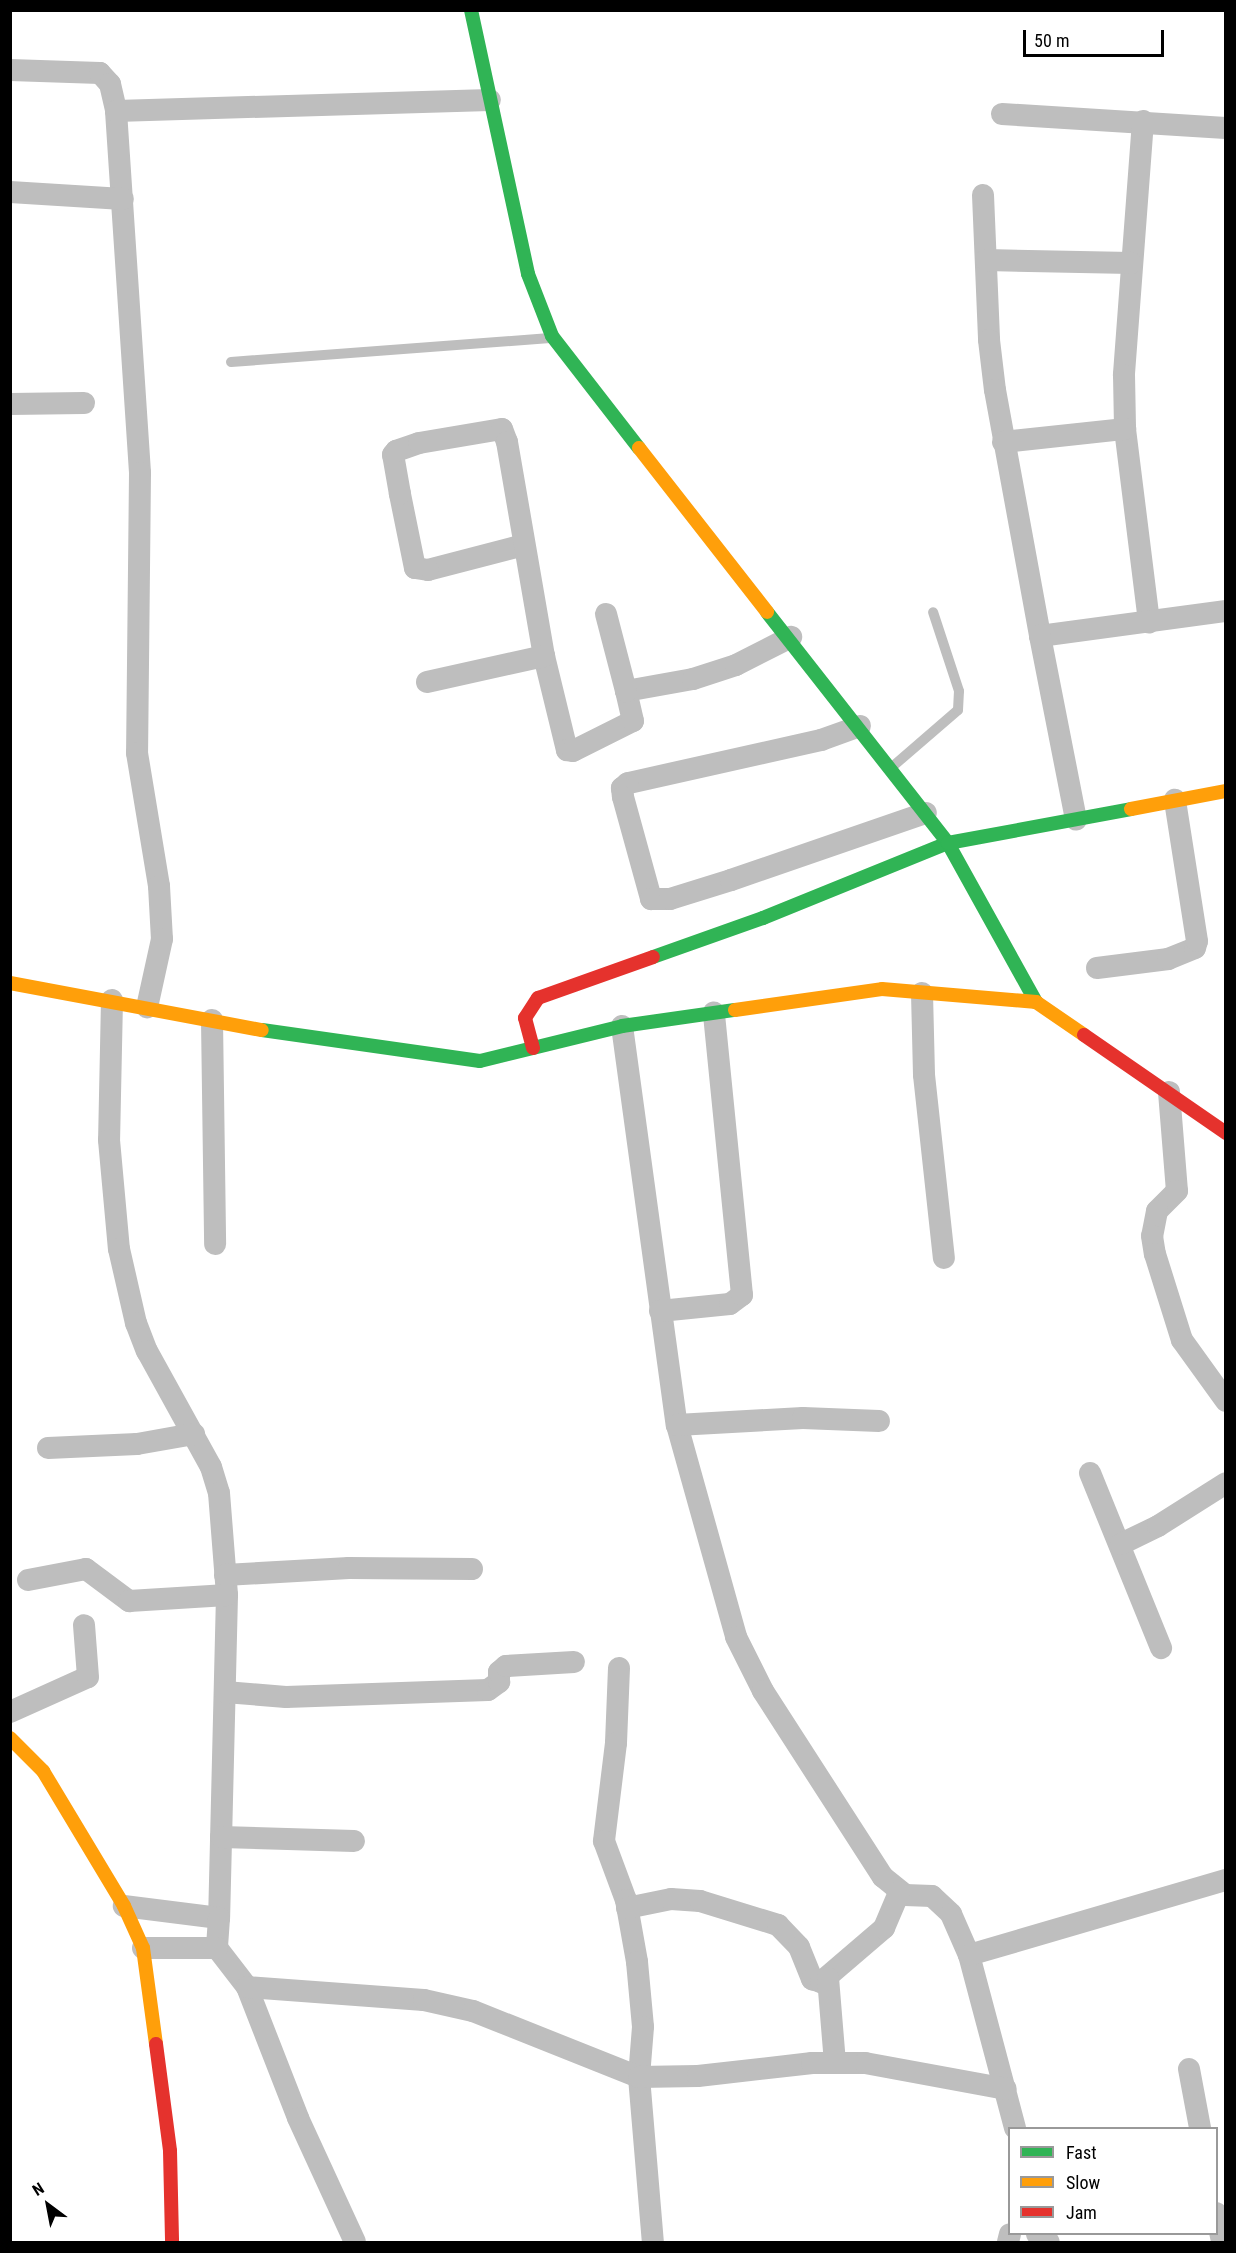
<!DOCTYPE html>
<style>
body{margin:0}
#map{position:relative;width:1236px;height:2253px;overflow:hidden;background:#fff;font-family:"Roboto Condensed",sans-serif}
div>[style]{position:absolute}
.lane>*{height:10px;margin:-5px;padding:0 5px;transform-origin:5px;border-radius:5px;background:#bebebe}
.street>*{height:22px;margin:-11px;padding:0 11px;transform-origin:11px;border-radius:11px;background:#bebebe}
.fast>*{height:14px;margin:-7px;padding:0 7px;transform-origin:7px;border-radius:7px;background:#30b455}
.slow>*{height:14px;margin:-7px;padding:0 7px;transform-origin:7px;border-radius:7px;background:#ff9f0a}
.jam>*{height:14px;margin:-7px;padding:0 7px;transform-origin:7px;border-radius:7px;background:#e5322d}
span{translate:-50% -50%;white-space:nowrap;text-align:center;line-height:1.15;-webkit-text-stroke:5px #fff;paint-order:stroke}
.frame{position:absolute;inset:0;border:12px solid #000;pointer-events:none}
.legend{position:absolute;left:1008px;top:2127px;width:210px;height:108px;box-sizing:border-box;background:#fff;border:2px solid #999;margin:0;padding:8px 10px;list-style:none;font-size:18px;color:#000}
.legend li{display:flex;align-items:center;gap:12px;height:30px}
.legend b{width:30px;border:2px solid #999}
.north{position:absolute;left:18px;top:2175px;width:60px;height:60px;-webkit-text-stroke:4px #fff;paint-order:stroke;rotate:328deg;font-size:16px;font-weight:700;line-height:24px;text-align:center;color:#000}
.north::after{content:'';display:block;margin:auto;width:21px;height:27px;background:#000;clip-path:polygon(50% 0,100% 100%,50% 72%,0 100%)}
.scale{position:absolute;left:1023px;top:30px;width:141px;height:27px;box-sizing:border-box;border:3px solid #000;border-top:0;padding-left:8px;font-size:18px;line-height:21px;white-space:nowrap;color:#000;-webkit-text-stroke:4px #fff;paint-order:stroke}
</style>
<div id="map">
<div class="lane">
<i style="left:231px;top:362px;width:320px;rotate:-4.3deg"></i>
<i style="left:892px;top:767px;width:87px;rotate:-40.8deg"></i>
<i style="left:958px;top:710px;width:19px;rotate:-87deg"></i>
<i style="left:959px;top:691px;width:83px;rotate:-108.2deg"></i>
</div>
<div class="street">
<i style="left:10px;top:70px;width:90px;rotate:1.9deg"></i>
<i style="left:100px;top:73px;width:15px;rotate:48deg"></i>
<i style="left:110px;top:84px;width:28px;rotate:77deg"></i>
<i style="left:116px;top:111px;width:363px;rotate:86.2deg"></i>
<i style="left:140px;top:473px;width:280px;rotate:90.6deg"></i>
<i style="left:137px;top:753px;width:135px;rotate:80.6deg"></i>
<i style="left:159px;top:886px;width:53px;rotate:86.8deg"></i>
<i style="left:162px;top:939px;width:70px;rotate:102.4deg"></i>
<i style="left:116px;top:111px;width:374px;rotate:-1.7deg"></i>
<i style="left:1002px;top:114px;width:224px;rotate:3.6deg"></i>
<i style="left:1143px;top:121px;width:255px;rotate:94.3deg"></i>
<i style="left:1124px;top:375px;width:54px;rotate:88.9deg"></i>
<i style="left:1125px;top:429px;width:195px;rotate:82.9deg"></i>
<i style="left:10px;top:192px;width:113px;rotate:3.5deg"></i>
<i style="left:983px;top:195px;width:145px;rotate:87.6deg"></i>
<i style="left:989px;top:340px;width:50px;rotate:83.2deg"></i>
<i style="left:995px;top:390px;width:250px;rotate:79.6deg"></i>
<i style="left:1040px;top:636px;width:188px;rotate:-7.7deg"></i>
<i style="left:986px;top:260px;width:145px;rotate:1.2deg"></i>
<i style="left:10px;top:404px;width:74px;rotate:-0.8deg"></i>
<i style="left:1003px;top:442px;width:123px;rotate:-6.1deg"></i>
<i style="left:524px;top:545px;width:99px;rotate:165.4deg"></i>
<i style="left:428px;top:570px;width:13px;rotate:-171deg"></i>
<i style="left:415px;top:568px;width:76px;rotate:-101.5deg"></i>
<i style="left:400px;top:494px;width:40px;rotate:-100deg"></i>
<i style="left:393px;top:455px;width:5px;rotate:-53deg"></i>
<i style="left:396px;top:451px;width:24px;rotate:-19deg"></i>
<i style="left:419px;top:443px;width:84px;rotate:-9.6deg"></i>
<i style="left:502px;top:429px;width:14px;rotate:69deg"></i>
<i style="left:507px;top:442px;width:217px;rotate:80.2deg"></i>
<i style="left:544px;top:656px;width:97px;rotate:76.3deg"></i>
<i style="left:567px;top:750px;width:6px;rotate:9deg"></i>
<i style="left:573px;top:751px;width:67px;rotate:-26.6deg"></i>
<i style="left:633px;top:721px;width:31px;rotate:-103deg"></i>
<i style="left:626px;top:691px;width:68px;rotate:-10.2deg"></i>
<i style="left:693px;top:679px;width:45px;rotate:-18deg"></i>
<i style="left:736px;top:665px;width:62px;rotate:-27deg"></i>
<i style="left:606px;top:614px;width:80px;rotate:75.4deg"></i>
<i style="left:1040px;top:636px;width:187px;rotate:78.9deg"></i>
<i style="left:427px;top:682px;width:120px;rotate:-12.5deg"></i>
<i style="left:860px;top:726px;width:41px;rotate:160.3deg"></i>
<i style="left:821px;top:740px;width:198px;rotate:167.4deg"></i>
<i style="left:628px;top:783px;width:8px;rotate:140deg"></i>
<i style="left:622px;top:788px;width:9px;rotate:84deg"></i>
<i style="left:623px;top:797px;width:106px;rotate:74.6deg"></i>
<i style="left:651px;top:899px;width:19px"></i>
<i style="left:670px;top:899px;width:64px;rotate:-17.3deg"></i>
<i style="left:731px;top:880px;width:206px;rotate:-19deg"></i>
<i style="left:1097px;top:968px;width:72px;rotate:-7.2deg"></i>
<i style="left:1168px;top:959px;width:29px;rotate:-22deg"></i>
<i style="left:1195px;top:948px;width:7px;rotate:-74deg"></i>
<i style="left:1197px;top:941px;width:143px;rotate:-98.9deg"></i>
<i style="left:922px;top:993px;width:82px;rotate:88.6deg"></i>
<i style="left:924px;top:1075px;width:184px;rotate:83.8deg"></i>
<i style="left:112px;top:1000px;width:140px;rotate:91.2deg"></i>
<i style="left:109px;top:1140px;width:109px;rotate:84.8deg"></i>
<i style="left:119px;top:1249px;width:76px;rotate:77.1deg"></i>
<i style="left:136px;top:1323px;width:30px;rotate:69deg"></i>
<i style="left:147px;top:1351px;width:132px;rotate:61.1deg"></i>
<i style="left:211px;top:1467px;width:27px;rotate:73deg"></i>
<i style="left:219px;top:1493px;width:102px;rotate:85.5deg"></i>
<i style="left:227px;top:1595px;width:323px;rotate:91.4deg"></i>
<i style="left:219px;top:1918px;width:96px;rotate:-172.8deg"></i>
<i style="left:212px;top:1020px;width:224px;rotate:89.2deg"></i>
<i style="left:622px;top:1026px;width:403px;rotate:82.2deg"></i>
<i style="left:677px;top:1425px;width:220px;rotate:74.4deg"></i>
<i style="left:736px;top:1637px;width:60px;rotate:63.4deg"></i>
<i style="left:763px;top:1691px;width:221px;rotate:57.2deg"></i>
<i style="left:883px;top:1877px;width:28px;rotate:39deg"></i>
<i style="left:905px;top:1895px;width:27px;rotate:2deg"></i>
<i style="left:932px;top:1896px;width:26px;rotate:43deg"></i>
<i style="left:951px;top:1914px;width:45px;rotate:66.3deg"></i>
<i style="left:969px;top:1955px;width:179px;rotate:75.1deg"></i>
<i style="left:1169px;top:1092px;width:99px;rotate:85.4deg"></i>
<i style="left:1177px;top:1191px;width:28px;rotate:135deg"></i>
<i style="left:1157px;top:1211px;width:25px;rotate:101deg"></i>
<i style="left:1152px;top:1236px;width:18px;rotate:81deg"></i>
<i style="left:1155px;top:1254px;width:90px;rotate:72.6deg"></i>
<i style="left:1182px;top:1340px;width:75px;rotate:54.2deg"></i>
<i style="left:660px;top:1311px;width:70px;rotate:-5.7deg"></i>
<i style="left:730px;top:1304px;width:15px;rotate:-37deg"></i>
<i style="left:742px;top:1295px;width:284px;rotate:-95.7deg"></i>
<i style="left:677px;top:1425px;width:126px;rotate:-3.2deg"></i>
<i style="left:803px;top:1418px;width:76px;rotate:2.3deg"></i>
<i style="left:48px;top:1448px;width:89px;rotate:-2.6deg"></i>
<i style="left:137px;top:1444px;width:58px;rotate:-10deg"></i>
<i style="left:1090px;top:1473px;width:189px;rotate:67.9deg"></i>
<i style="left:1121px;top:1544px;width:41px;rotate:-25.9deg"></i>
<i style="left:1158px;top:1526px;width:80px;rotate:-32.3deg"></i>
<i style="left:225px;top:1575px;width:124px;rotate:-3.2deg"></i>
<i style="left:349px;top:1568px;width:123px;rotate:0.5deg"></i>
<i style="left:28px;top:1580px;width:59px;rotate:-10.7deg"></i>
<i style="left:86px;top:1569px;width:54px;rotate:36.7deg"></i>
<i style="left:129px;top:1601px;width:98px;rotate:-3.5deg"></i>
<i style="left:619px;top:1668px;width:75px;rotate:92.3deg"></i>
<i style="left:616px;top:1743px;width:99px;rotate:97deg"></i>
<i style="left:604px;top:1841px;width:63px;rotate:69.6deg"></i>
<i style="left:626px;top:1900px;width:63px;rotate:79.9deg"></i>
<i style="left:637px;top:1962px;width:65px;rotate:84.7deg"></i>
<i style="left:643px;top:2027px;width:50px;rotate:94.6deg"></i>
<i style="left:639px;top:2077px;width:166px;rotate:85.2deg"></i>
<i style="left:225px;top:1692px;width:61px;rotate:4.7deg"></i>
<i style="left:286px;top:1697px;width:202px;rotate:-2deg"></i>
<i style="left:488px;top:1690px;width:14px;rotate:-36deg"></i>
<i style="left:499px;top:1682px;width:10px;rotate:-90deg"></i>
<i style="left:499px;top:1672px;width:9px;rotate:-41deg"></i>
<i style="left:506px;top:1666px;width:68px;rotate:-3.4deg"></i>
<i style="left:10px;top:1712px;width:85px;rotate:-24.2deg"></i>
<i style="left:88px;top:1677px;width:52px;rotate:-94.4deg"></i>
<i style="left:221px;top:1837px;width:133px;rotate:1.7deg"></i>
<i style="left:627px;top:1908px;width:45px;rotate:-11.6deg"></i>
<i style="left:671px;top:1899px;width:29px;rotate:4deg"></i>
<i style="left:700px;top:1901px;width:82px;rotate:17.1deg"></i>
<i style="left:778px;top:1925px;width:30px;rotate:46deg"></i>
<i style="left:799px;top:1947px;width:35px;rotate:68deg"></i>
<i style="left:812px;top:1979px;width:9px;rotate:18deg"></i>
<i style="left:821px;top:1982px;width:83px;rotate:-40.6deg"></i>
<i style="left:884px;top:1928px;width:39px;rotate:-67deg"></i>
<i style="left:219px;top:1918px;width:30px;rotate:94deg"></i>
<i style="left:217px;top:1948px;width:49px;rotate:52.4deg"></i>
<i style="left:247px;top:1987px;width:141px;rotate:68.7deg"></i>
<i style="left:298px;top:2118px;width:136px;rotate:65.3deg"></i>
<i style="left:143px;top:1948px;width:74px"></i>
<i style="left:969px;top:1955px;width:268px;rotate:-16.3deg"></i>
<i style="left:828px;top:1978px;width:85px;rotate:85.3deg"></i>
<i style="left:247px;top:1987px;width:177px;rotate:4.2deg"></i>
<i style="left:424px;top:2000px;width:50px;rotate:12.7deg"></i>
<i style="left:473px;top:2011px;width:179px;rotate:21.7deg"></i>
<i style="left:639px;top:2077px;width:59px;rotate:-1deg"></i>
<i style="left:698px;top:2076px;width:115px;rotate:-6.5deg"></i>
<i style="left:812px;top:2063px;width:53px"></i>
<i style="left:865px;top:2063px;width:143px;rotate:10.4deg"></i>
<i style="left:1189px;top:2069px;width:60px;rotate:79.4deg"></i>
<i style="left:1216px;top:2213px;width:30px;rotate:78deg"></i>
<i style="left:1037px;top:2234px;width:14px;rotate:34deg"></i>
<i style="left:1008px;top:2242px;width:8px;rotate:-76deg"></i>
</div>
<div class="fast">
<i style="left:471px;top:10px;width:270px;rotate:77.8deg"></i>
<i style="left:528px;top:274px;width:66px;rotate:68.8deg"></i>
<i style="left:552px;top:336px;width:142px;rotate:52.2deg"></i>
<i style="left:653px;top:957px;width:117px;rotate:-19.5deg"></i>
<i style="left:763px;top:918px;width:200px;rotate:-22.1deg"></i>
<i style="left:948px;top:843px;width:293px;rotate:-128.1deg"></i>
<i style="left:1036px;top:1002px;width:182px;rotate:-119deg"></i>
<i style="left:948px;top:843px;width:186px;rotate:-10.5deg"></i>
<i style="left:262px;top:1030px;width:220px;rotate:8.1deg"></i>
<i style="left:480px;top:1061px;width:146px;rotate:-13.8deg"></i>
<i style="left:622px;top:1026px;width:114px;rotate:-8.1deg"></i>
</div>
<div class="slow">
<i style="left:639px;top:448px;width:208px;rotate:52deg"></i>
<i style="left:1131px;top:809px;width:97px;rotate:-10.7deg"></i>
<i style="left:10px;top:983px;width:256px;rotate:10.6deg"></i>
<i style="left:735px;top:1010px;width:148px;rotate:-8.1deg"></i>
<i style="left:882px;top:989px;width:155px;rotate:4.8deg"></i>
<i style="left:1036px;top:1002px;width:58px;rotate:34.5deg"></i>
<i style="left:10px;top:1738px;width:47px;rotate:45deg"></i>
<i style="left:43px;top:1771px;width:157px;rotate:59deg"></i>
<i style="left:124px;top:1906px;width:46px;rotate:65.7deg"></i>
<i style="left:143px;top:1948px;width:97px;rotate:82.3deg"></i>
</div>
<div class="jam">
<i style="left:1084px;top:1035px;width:173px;rotate:34.6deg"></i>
<i style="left:533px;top:1048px;width:31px;rotate:-105deg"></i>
<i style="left:525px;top:1018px;width:24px;rotate:-57deg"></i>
<i style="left:538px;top:998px;width:122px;rotate:-19.6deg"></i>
<i style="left:156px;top:2044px;width:108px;rotate:82.5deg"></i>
<i style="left:170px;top:2151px;width:91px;rotate:88.7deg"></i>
</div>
<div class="frame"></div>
<ul class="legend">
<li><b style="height:8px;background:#30b455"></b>Fast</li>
<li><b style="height:8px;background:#ff9f0a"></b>Slow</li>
<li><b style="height:8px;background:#e5322d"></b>Jam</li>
</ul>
<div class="north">N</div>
<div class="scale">50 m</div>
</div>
